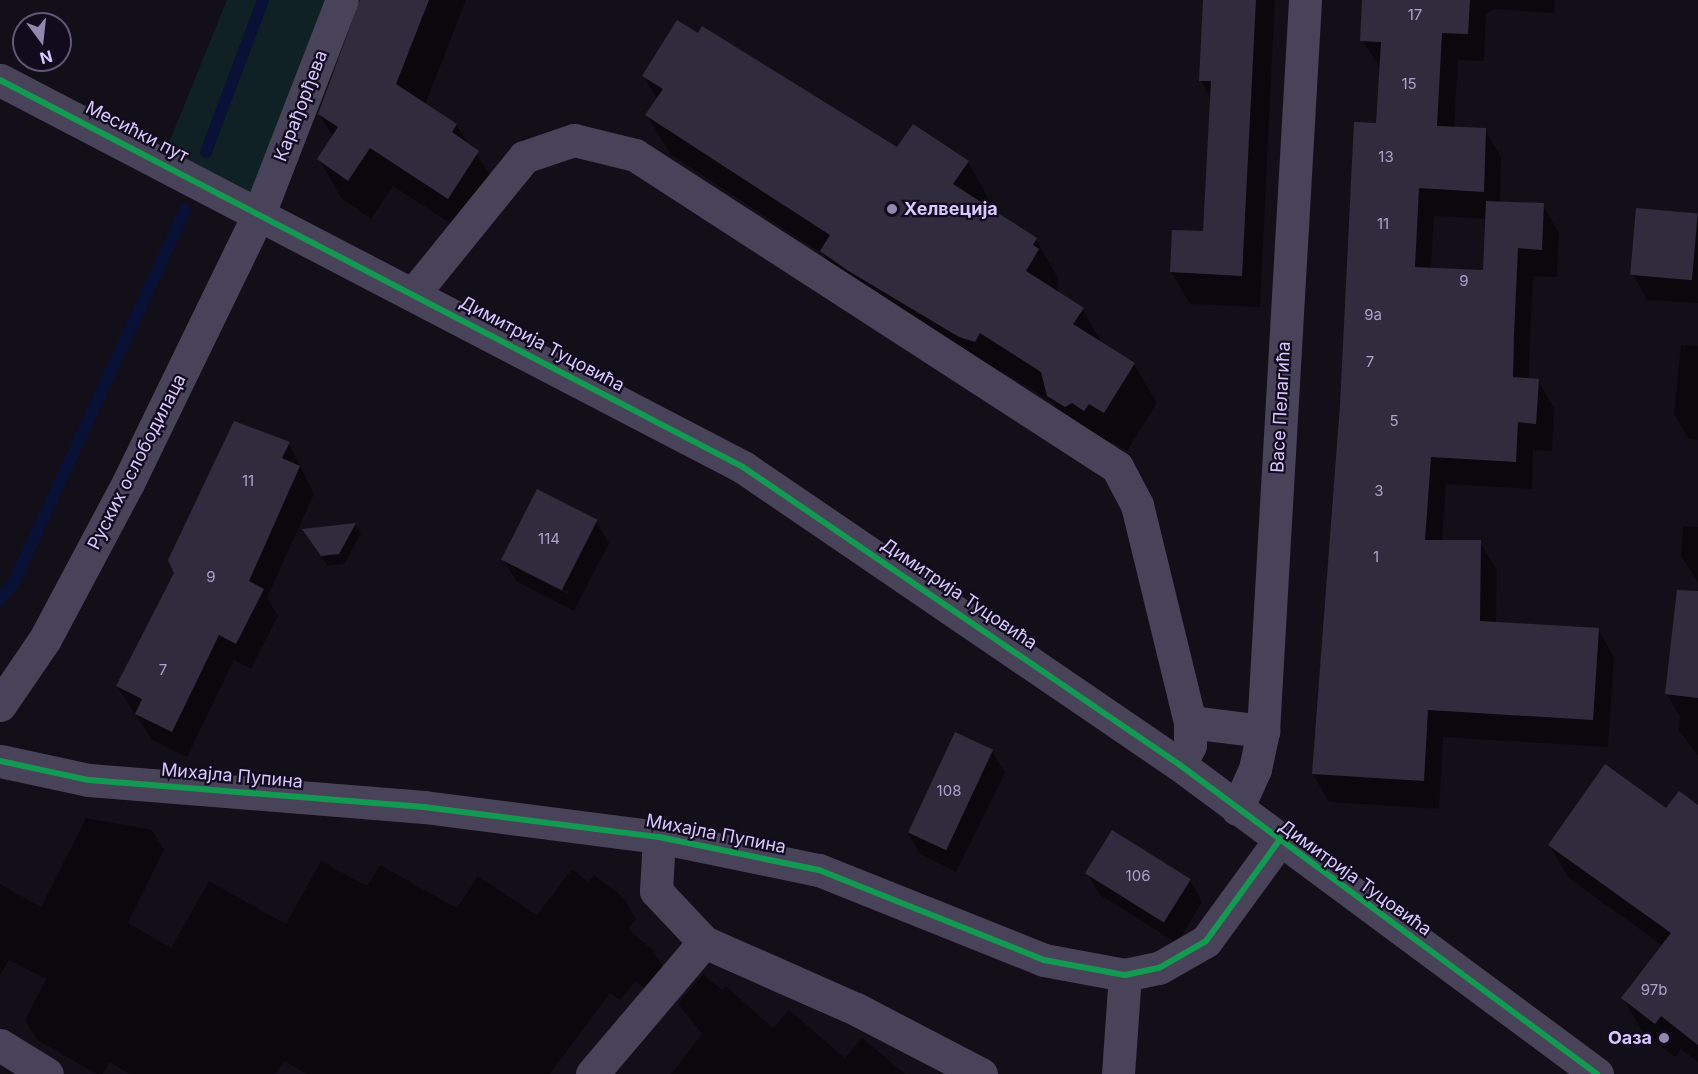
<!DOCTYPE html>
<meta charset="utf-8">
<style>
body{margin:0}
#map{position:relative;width:1698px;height:1074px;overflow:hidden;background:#130f19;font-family:Inter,sans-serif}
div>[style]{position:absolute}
.green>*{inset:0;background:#0f2125}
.shadow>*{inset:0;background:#0007}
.stream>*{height:12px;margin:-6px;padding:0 6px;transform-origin:6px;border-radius:6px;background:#091137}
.building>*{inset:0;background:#312c3d;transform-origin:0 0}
.minor>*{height:33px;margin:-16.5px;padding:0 16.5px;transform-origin:16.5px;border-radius:16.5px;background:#49435a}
.cycleway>*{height:6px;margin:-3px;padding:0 3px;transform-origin:3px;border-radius:3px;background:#139951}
.dots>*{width:16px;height:16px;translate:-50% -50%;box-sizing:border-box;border:3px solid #120b1d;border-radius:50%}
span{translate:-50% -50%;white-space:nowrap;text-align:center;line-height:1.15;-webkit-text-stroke:4.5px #120b1d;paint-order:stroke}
.number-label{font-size:15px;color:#aea1ce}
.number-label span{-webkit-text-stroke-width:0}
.street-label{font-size:18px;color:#d7c8ff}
.poi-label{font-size:18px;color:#d7c8ff;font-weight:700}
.left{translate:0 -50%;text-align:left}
.right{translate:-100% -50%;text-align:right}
.north{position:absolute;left:12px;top:12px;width:60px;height:60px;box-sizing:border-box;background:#120b1d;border:2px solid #615777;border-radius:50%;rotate:165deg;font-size:16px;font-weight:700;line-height:24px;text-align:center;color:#d7c8ff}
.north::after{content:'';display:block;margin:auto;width:21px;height:27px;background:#9287ae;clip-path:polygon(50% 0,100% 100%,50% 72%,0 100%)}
</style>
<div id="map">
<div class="green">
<i style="clip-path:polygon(227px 0,335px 0,257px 198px,164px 155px)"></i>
</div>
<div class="shadow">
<i style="clip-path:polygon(360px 0,466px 0,425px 105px,456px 125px,501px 191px,471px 237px,393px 186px,371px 219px,341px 198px,319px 159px,333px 137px,319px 114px)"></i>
<i style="clip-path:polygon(1205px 0,1275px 0,1260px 307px,1190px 304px,1171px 272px,1205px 232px,1212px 100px,1200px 80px)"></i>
<i style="clip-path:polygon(evenodd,1364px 0,1555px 0,1554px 13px,1494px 9px,1486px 14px,1484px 61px,1458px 60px,1454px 128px,1485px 129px,1501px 157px,1500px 203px,1543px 205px,1559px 233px,1557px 277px,1533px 276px,1529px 364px,1529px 379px,1538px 380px,1554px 408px,1552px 451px,1533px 450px,1532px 489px,1446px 484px,1442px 542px,1480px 542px,1497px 570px,1496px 623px,1598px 629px,1614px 657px,1608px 747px,1443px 737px,1439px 809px,1329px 802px,1313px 774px,1341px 405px,1378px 125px,1381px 69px,1362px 40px,1364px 0,1434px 216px,1487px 219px,1485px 272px,1431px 269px,1434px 216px)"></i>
<i style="clip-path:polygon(644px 76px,897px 149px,968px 162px,990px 201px,986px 207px,1036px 239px,1058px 278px,1058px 293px,1083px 309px,1103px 345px,1134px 364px,1157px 403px,1127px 451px,1112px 442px,1106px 449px,1071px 435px,1053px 403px,1002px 371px,997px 380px,844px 290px,823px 254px,670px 154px,647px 115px,657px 100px)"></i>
<i style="clip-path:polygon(1698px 214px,1698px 303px,1647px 300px,1633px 274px)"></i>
<i style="clip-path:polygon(1681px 345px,1698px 346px,1698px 440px,1689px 439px,1674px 414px)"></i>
<i style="clip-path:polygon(289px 443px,314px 494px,267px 598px,278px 616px,251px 669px,234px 660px,187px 757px,152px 740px,117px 686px)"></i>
<i style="clip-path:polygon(evenodd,596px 521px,609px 543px,574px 611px,516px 581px,503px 559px,596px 521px,520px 567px,569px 592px,568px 594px,520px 570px,520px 567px)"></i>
<i style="clip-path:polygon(355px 524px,361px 534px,344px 564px,328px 566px,310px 540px)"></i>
<i style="clip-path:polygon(1683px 526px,1698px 527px,1698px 582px,1681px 556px)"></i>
<i style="clip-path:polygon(1698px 647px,1698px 756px,1679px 730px,1680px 717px,1667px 694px)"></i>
<i style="clip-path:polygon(992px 751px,1005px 773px,956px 872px,920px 854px,907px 832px)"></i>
<i style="clip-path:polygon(1698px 807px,1698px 1062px,1681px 1049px,1675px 1057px,1642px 1031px,1623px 998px,1663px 946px,1569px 878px,1549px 845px,1667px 810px)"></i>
<i style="clip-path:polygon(86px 818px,152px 830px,164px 850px,128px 923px,171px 948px,209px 881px,286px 924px,321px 861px,367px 886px,380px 865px,457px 908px,478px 876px,537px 915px,572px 869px,588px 882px,594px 875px,624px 898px,636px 919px,628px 929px,653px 950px,665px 970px,648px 991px,636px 981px,620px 1000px,610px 993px,550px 1074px,307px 1074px,284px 1061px,275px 1074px,129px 1074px,110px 1062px,103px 1074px,97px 1074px,37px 1040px,25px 1020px,46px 979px,9px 960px,0 975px,0 884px,41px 907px)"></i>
<i style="clip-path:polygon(1087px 873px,1190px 880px,1202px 902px,1177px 943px,1100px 895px)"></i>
<i style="clip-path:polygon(703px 974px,722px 990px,726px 986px,773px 1028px,789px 1010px,845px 1058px,862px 1038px,905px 1074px,671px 1074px,702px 1034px,678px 1004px)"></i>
</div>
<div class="stream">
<i style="left:206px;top:152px;width:162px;rotate:-69.4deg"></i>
<i style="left:0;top:599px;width:20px;rotate:-49deg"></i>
<i style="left:13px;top:584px;width:412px;rotate:-65.3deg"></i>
</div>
<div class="building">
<i style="clip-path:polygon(360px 0,429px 0,396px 84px,457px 124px,452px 132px,479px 151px,448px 199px,370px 148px,348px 181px,317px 159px,338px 127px,318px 114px)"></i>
<i style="clip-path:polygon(1203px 0,1256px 0,1242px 276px,1170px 272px,1172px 230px,1203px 231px,1211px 81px,1199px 81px)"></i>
<i style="clip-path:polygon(1362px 0,1470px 0,1468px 34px,1442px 33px,1437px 126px,1486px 128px,1484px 192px,1419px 188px,1415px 267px,1483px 270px,1486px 201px,1544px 203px,1542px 250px,1518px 248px,1514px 335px,1513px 377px,1539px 379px,1536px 424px,1518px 422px,1516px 462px,1431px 457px,1425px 540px,1481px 540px,1480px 621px,1599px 628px,1593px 720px,1428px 710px,1424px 781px,1312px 774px,1340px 405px,1354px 122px,1376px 123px,1381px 42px,1360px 41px)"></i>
<i style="clip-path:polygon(677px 20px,698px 33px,702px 26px,897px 147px,913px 124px,969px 161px,953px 184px,1037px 238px,1033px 245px,1039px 249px,1026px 271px,1084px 308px,1073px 324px,1135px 363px,1104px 413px,1089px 404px,1084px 411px,1072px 403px,1065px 407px,1047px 396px,1041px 372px,980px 333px,975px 342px,959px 337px,847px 270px,820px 251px,830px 235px,645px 115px,663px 89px,642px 76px)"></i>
<i style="left:1636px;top:208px;width:62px;height:67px;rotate:5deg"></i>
<i style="clip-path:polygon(234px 421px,290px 442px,282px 458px,300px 466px,249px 581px,264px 589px,236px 644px,219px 635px,172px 732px,135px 714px,142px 699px,116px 686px,174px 573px,168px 560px)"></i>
<i style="left:537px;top:489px;width:68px;height:79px;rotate:27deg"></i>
<i style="clip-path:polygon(356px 523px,339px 554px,321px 556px,302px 529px)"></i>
<i style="clip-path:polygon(1677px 590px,1698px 591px,1698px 698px,1665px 694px)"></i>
<i style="left:955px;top:732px;width:42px;height:111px;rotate:25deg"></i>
<i style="clip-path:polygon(1605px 764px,1666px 808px,1679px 791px,1698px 805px,1698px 1045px,1661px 1016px,1655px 1024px,1621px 998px,1671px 933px,1548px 845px)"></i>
<i style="left:1112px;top:830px;width:93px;height:51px;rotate:32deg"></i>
</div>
<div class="minor">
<i style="left:0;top:80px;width:838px;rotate:27.51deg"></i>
<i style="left:743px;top:467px;width:529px;rotate:34.29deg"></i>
<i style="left:1180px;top:765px;width:519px;rotate:36.54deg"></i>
<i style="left:414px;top:293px;width:175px;rotate:-51deg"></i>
<i style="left:524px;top:157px;width:53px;rotate:-18.8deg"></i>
<i style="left:574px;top:140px;width:63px;rotate:13.8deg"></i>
<i style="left:635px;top:155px;width:574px;rotate:32.92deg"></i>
<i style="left:1117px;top:467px;width:43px;rotate:62.2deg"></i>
<i style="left:1137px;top:505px;width:223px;rotate:76.3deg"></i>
<i style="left:1190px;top:722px;width:23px;rotate:90deg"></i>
<i style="left:1190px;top:745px;width:22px;rotate:117deg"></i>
<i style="left:0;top:705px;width:80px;rotate:-55.7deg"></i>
<i style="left:45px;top:639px;width:177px;rotate:-62deg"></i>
<i style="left:128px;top:483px;width:302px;rotate:-64.1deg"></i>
<i style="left:260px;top:211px;width:226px;rotate:-68.8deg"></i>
<i style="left:1190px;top:722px;width:74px;rotate:7deg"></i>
<i style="left:0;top:761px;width:91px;rotate:12.1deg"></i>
<i style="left:89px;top:780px;width:336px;rotate:4.6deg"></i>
<i style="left:424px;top:807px;width:237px;rotate:7.3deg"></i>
<i style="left:659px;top:837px;width:163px;rotate:11.7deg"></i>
<i style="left:819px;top:870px;width:242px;rotate:21.8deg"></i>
<i style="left:1044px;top:960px;width:82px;rotate:10.5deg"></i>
<i style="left:1125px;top:975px;width:35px;rotate:-12deg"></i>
<i style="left:1159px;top:968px;width:54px;rotate:-29.9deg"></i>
<i style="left:1206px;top:941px;width:124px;rotate:-53.9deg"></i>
<i style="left:1237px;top:809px;width:44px;rotate:-65.8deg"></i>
<i style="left:1255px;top:769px;width:39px;rotate:-78deg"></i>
<i style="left:1263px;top:731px;width:732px;rotate:-86.71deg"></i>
<i style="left:659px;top:837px;width:54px;rotate:93.2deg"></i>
<i style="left:656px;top:891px;width:70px;rotate:46.7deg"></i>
<i style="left:704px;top:942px;width:166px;rotate:23.8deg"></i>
<i style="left:856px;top:1009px;width:141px;rotate:27.5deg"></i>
<i style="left:0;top:1045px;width:55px;rotate:31.7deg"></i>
<i style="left:592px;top:1074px;width:173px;rotate:-49.7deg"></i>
<i style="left:1118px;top:1074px;width:99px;rotate:-86deg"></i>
</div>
<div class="cycleway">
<i style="left:0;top:80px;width:838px;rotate:27.51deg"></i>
<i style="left:743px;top:467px;width:529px;rotate:34.29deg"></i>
<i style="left:1180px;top:765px;width:519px;rotate:36.54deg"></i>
<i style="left:0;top:761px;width:91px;rotate:12.1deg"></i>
<i style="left:89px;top:780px;width:336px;rotate:4.6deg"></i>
<i style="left:424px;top:807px;width:237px;rotate:7.3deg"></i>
<i style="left:659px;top:837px;width:163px;rotate:11.7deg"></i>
<i style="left:819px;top:870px;width:242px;rotate:21.8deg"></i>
<i style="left:1044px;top:960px;width:82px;rotate:10.5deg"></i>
<i style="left:1125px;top:975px;width:35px;rotate:-12deg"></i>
<i style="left:1159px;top:968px;width:54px;rotate:-29.9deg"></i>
<i style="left:1206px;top:941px;width:124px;rotate:-53.9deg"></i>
</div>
<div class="dots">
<i style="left:892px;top:209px;background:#9287ae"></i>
<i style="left:1664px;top:1038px;background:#9287ae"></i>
</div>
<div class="number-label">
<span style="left:1415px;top:15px">17</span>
<span style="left:1409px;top:84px">15</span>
<span style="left:1386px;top:157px">13</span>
<span style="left:1383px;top:224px">11</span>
<span style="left:1464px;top:281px">9</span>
<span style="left:1373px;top:315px">9a</span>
<span style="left:1370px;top:362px">7</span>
<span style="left:1394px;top:421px">5</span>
<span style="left:248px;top:481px">11</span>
<span style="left:1379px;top:491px">3</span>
<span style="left:549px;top:539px">114</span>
<span style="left:1376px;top:557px">1</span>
<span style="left:211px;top:577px">9</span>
<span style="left:163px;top:670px">7</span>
<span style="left:949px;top:791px">108</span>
<span style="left:1138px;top:876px">106</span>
<span style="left:1654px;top:990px">97b</span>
</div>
<div class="street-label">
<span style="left:301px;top:106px;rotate:-69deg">Карађорђева</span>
<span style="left:137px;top:132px;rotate:27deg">Месићки пут</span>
<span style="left:542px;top:344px;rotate:28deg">Димитрија Туцовића</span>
<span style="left:1281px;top:407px;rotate:-87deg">Васе Пелагића</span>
<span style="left:137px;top:462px;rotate:-63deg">Руских ослободилаца</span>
<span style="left:959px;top:594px;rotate:34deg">Димитрија Туцовића</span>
<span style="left:232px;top:776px;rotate:5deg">Михајла Пупина</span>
<span style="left:716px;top:834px;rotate:11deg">Михајла Пупина</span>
<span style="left:1355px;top:878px;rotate:36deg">Димитрија Туцовића</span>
</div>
<div class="poi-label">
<span class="left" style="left:904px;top:209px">Хелвеција</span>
<span class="right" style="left:1652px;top:1038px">Оаза</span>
</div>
<div class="north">N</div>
</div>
